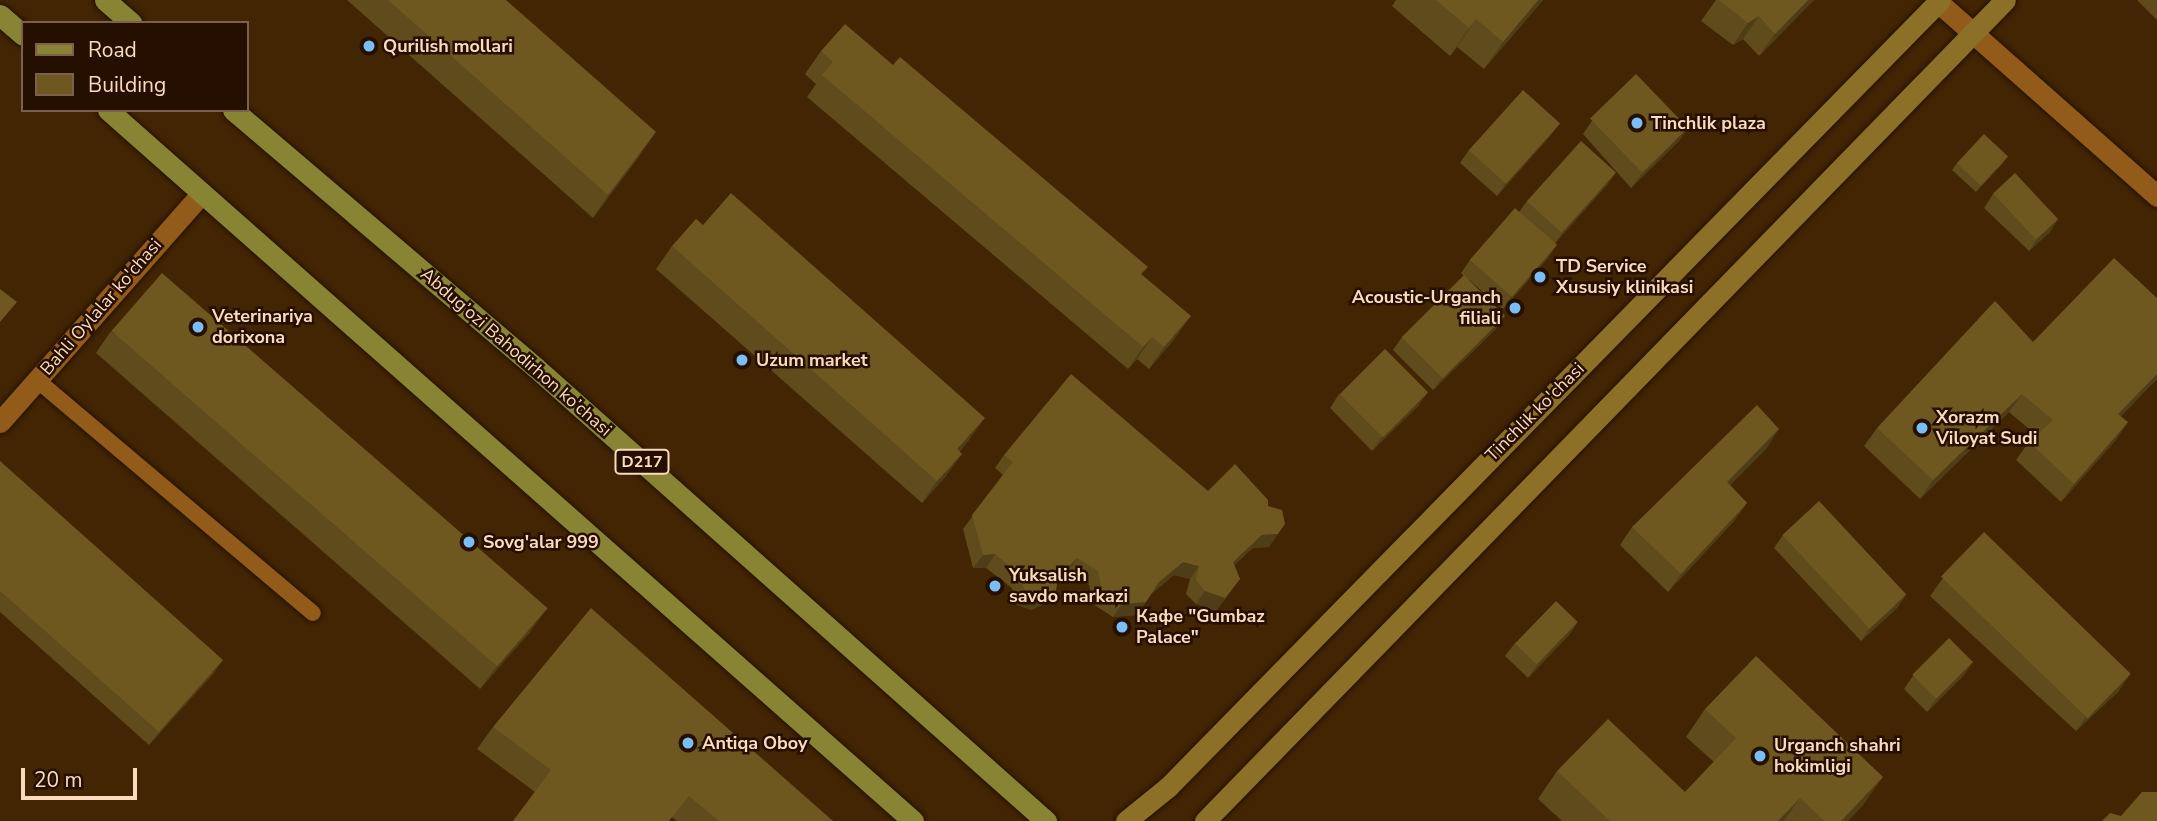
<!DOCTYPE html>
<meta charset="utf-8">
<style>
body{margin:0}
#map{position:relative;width:2157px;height:821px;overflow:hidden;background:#422503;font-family:"Nunito Sans",sans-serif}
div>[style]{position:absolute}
.roads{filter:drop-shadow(0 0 2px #221101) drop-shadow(0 0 2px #221101)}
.service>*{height:16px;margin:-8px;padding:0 8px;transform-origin:8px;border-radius:8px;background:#925b1a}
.minor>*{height:21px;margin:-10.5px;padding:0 10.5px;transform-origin:10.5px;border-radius:10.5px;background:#925b1a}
.secondary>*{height:21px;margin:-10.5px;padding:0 10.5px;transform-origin:10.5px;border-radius:10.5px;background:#8d7027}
.primary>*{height:21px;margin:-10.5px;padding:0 10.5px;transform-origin:10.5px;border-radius:10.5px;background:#888434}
.wall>*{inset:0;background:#5f4b1c}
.shaded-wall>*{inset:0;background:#4e3d16}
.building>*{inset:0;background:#6f5720;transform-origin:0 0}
.dots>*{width:19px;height:19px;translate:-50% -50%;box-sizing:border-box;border:4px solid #250f00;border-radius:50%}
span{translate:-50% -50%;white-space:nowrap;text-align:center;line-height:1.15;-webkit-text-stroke:5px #250f00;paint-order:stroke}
.shield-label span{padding:2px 5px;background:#250f00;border:2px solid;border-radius:5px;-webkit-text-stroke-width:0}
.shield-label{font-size:16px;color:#fbdbbe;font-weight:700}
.poi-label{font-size:18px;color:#fbdbbe;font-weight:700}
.left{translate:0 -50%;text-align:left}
.right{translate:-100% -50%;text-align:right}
.street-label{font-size:18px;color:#fbdbbe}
.legend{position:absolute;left:21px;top:21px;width:228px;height:91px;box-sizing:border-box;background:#250f00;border:2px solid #7b614c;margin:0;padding:9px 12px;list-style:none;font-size:21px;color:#fbdbbe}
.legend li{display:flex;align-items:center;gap:14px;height:35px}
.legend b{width:35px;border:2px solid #7b614c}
.scale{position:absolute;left:21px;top:768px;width:116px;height:32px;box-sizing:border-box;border:4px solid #fbdbbe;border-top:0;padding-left:9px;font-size:21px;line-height:24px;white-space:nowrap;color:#fbdbbe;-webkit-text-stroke:5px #250f00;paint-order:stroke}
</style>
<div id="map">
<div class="roads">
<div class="service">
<i style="left:37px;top:380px;width:361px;rotate:40.2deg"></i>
</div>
<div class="minor">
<i style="left:1938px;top:2px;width:293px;rotate:41.5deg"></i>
<i style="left:0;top:422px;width:305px;rotate:-48.6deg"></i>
</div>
<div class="secondary">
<i style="left:1126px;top:821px;width:54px;rotate:-39deg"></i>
<i style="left:1168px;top:787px;width:1102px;rotate:-45.55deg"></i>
<i style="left:1205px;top:821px;width:1146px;rotate:-45.74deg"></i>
</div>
<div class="primary">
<i style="left:105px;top:0;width:35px;rotate:41deg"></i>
<i style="left:0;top:15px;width:30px;rotate:41deg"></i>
<i style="left:108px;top:110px;width:1074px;rotate:41.45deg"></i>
<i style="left:233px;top:110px;width:397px;rotate:40.4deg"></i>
<i style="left:535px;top:367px;width:684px;rotate:41.62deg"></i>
</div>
</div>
<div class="wall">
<i style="clip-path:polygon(347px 0,506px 0,640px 155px,593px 218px)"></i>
<i style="clip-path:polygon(1396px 0,1543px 0,1484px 69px,1457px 47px,1450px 56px,1392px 6px)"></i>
<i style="clip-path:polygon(1716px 0,1814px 0,1759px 56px,1743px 39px,1733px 45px,1701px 21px)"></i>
<i style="clip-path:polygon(2138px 0,2157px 0,2157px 20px,2138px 1px)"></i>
<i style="clip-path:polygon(821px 51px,1142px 275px,1175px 338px,1149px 369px,1137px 359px,1128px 369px,807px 97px,816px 84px,805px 74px)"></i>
<i style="clip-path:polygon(1592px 121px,1679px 141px,1631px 188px,1583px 134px)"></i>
<i style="clip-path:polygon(1550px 136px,1497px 196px,1460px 163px,1469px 150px)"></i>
<i style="clip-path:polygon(1957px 163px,2003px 163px,1976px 192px,1952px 170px)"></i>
<i style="clip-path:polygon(1616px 172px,1607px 185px,1555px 243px,1548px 258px,1503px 309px,1468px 279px,1496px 329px,1433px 390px,1393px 350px,1402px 337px,1464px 276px,1461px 273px,1470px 260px,1519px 212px,1527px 201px)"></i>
<i style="clip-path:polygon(1993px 194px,2058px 219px,2049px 233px,2029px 251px,1984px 208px)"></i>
<i style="clip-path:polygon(672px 246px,969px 440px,960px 451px,946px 476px,922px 503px,656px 269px)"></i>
<i style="clip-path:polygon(2157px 298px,2157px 379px,2120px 417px,2128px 422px,2115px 441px,2061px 502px,2016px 460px,2029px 442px,2036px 435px,2009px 412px,1920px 499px,1864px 446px,1877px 428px,2033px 342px)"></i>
<i style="clip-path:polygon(111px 331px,530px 632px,480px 689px,96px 353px)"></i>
<i style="clip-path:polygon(1339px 394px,1419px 405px,1372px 451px,1330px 408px)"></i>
<i style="clip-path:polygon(1767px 448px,1730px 485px,1747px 503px,1734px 521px,1668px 592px,1620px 545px,1632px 527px)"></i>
<i style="clip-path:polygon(1004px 455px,1269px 547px,1253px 548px,1234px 565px,1240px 579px,1216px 611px,1196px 604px,1186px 594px,1190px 579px,1174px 575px,1151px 594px,1137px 615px,1113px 617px,1093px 604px,1089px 585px,1068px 572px,1057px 582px,1056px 590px,1046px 603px,1031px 610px,1015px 604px,1012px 588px,986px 568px,973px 568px,963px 529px,1003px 475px,995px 468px)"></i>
<i style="clip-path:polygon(0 461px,214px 673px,149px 745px,0 612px)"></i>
<i style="clip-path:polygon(1783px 535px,1898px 607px,1861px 641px,1774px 548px)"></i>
<i style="clip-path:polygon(1943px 578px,2119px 691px,2076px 731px,1930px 596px)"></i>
<i style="clip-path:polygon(1578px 622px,1569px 635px,1528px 678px,1505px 656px,1515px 643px)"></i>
<i style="clip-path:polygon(1964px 675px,1927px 712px,1904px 689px,1913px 676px)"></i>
<i style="clip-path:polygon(1705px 709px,1864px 804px,1848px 821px,1562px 821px,1538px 799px,1557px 771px,1685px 792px,1714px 762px,1686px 737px)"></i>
<i style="clip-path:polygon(493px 727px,833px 821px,677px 821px,673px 818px,535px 792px,477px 749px)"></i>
</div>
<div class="shaded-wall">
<i style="clip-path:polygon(1538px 0,1543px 0,1484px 69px,1503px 42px)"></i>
<i style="clip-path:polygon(1808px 0,1814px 0,1759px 56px,1775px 34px)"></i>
<i style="clip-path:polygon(1759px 16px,1743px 39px,1733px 45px,1748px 23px)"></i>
<i style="clip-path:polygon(1476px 19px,1457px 47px,1450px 56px,1469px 28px)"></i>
<i style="clip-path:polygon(1560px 123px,1550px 136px,1497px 196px,1506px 183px)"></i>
<i style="clip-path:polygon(1688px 128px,1679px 141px,1631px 188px,1641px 175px)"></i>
<i style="clip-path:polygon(656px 132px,640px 155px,593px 218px,608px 195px)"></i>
<i style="clip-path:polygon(2008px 156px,2003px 163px,1976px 192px,1981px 185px)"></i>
<i style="clip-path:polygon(1616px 172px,1607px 185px,1553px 246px,1562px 233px)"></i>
<i style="clip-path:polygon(2058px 219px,2049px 233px,2029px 251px,2038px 238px)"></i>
<i style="clip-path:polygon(1557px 245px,1548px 258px,1503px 309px,1512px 296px)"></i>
<i style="clip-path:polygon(1191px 316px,1175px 338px,1149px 369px,1164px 347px)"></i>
<i style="clip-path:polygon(1505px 316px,1496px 329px,1433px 390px,1443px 377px)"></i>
<i style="clip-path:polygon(1152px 337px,1137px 359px,1128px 369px,1143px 347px)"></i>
<i style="clip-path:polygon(2157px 374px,2157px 379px,2105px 433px,2118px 414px)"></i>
<i style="clip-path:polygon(1428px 392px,1419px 405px,1372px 451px,1382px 437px)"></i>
<i style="clip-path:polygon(2022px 394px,2009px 412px,1920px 499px,1933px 480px)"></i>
<i style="clip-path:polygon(985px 418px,969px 440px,942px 471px,957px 449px)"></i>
<i style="clip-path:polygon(2128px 422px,2115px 441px,2061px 502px,2074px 484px)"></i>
<i style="clip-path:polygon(1779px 429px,1767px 448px,1715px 500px,1727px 482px)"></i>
<i style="clip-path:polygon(962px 454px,946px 476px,922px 503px,937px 481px)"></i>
<i style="clip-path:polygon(1747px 503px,1734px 521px,1668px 592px,1681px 574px)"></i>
<i style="clip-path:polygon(1278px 534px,1269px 547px,1253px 548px,1224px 575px,1233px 562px,1262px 535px)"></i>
<i style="clip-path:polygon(995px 554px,986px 568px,973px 568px,983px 555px)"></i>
<i style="clip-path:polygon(1077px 558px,1068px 572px,1049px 590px,1058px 577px)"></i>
<i style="clip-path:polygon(1183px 562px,1199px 566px,1190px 579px,1174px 575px,1150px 595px,1159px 582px)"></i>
<i style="clip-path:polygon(1240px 579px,1216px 611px,1196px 604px,1205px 591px)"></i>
<i style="clip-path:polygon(1056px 590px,1046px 603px,1031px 610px,1015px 604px,1024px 591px)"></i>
<i style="clip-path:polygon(1907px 594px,1898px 607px,1861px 641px,1870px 628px)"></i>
<i style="clip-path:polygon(1146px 602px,1137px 615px,1113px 617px,1122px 604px)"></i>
<i style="clip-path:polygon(546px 610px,530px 632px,480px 689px,496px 667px)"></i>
<i style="clip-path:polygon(1578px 622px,1569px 635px,1528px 678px,1537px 665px)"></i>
<i style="clip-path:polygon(223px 660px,214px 673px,149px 745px,159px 732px)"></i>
<i style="clip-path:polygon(1973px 662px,1964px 675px,1927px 712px,1936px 699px)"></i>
<i style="clip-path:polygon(2131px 673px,2119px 691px,2076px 731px,2089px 713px)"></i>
<i style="clip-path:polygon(1883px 777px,1864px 804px,1848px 821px,1841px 821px)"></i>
<i style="clip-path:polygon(1800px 798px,1784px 821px,1778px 821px)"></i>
</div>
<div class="building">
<i style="clip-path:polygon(388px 0,506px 0,656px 132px,608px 195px)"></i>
<i style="clip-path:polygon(1436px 0,1538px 0,1503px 42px,1476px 19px,1469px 28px)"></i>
<i style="clip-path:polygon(1719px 0,1808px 0,1775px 34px,1759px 16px,1748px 23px)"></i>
<i style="clip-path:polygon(845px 24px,893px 65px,900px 57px,1148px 267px,1141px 274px,1191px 316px,1164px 347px,1152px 337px,1143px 347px,822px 75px,833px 62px,821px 51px)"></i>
<i style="left:1636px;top:74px;width:75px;height:64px;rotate:46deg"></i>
<i style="left:1523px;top:90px;width:50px;height:81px;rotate:42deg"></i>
<i style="left:1984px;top:134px;width:33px;height:40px;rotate:43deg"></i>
<i style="left:1581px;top:141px;width:47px;height:81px;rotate:42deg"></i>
<i style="left:2015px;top:173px;width:63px;height:30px;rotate:47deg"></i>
<i style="clip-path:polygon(731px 193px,985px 418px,957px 449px,962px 454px,937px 481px,672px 246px,696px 219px,703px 225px)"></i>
<i style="left:1515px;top:208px;width:56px;height:69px;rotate:41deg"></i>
<i style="clip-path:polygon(2114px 258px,2157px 298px,2157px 374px,2118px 414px,2128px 422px,2074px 484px,2029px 442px,2053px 420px,2022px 394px,1933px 480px,1877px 428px,1995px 301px,2033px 342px)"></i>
<i style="left:162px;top:273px;width:511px;height:77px;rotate:41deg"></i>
<i style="left:1464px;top:275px;width:58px;height:88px;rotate:45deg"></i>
<i style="clip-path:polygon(0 289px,17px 302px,0 322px)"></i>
<i style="left:1385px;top:349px;width:61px;height:64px;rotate:45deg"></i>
<i style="clip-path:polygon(1071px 374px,1208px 491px,1235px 464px,1268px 500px,1268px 506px,1282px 510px,1285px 524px,1278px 534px,1262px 535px,1233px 562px,1240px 579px,1225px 598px,1205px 591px,1196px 580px,1199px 566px,1183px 562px,1159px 582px,1146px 602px,1122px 604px,1102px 591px,1098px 571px,1077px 558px,1058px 577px,1056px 590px,1040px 597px,1024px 591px,1021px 575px,995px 554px,983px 555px,972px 515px,1013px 462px,1004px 455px)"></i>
<i style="clip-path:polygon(1757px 405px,1779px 429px,1727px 482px,1747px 503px,1681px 574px,1632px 527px)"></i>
<i style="clip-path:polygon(0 461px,223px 660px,159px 732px,0 591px)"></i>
<i style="left:1819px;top:501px;width:128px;height:50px;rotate:47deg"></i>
<i style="left:1984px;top:532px;width:204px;height:62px;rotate:44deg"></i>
<i style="left:1556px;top:601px;width:30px;height:59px;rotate:44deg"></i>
<i style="clip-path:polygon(591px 608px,833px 821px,719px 821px,689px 796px,669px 821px,513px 821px,551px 770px,493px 727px)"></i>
<i style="left:1949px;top:638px;width:34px;height:52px;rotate:45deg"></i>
<i style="clip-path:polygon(1756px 656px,1883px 777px,1841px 821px,1824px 821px,1800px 798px,1778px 821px,1610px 821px,1557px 771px,1608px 719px,1685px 792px,1736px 738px,1705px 709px)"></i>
<i style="clip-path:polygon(2142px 792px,2157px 792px,2157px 821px,2102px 821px,2110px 813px,2121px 816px)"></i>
</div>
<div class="dots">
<i style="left:369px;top:46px;background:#7abef8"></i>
<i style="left:1637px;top:123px;background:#7abef8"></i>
<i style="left:1540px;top:277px;background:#7abef8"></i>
<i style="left:1515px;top:308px;background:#7abef8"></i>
<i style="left:198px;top:327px;background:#7abef8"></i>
<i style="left:742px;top:360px;background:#7abef8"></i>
<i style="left:1922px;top:428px;background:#7abef8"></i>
<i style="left:469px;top:542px;background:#7abef8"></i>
<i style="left:995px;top:586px;background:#7abef8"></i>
<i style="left:1122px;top:627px;background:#7abef8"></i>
<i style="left:688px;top:743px;background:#7abef8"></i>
<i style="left:1760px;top:756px;background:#7abef8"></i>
</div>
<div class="shield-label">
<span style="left:642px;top:462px">D217</span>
</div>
<div class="poi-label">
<span class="left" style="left:383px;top:46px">Qurilish mollari</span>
<span class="left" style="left:1651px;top:123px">Tinchlik plaza</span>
<span class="left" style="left:1556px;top:277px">TD Service<br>Xususiy klinikasi</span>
<span class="right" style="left:1501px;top:308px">Acoustic-Urganch<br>filiali</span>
<span class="left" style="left:212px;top:327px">Veterinariya<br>dorixona</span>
<span class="left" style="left:756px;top:360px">Uzum market</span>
<span class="left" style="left:1936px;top:428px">Xorazm<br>Viloyat Sudi</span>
<span class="left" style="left:483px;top:542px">Sovg'alar 999</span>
<span class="left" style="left:1009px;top:586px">Yuksalish<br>savdo markazi</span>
<span class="left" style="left:1136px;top:627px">Кафе "Gumbaz<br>Palace"</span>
<span class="left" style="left:702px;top:743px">Antiqa Oboy</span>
<span class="left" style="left:1774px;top:756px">Urganch shahri<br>hokimligi</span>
</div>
<div class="street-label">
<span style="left:101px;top:307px;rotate:-49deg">Bahli Oylalar ko'chasi</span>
<span style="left:516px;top:352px;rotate:41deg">Abdug’ozi Bahodirhon ko’chasi</span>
<span style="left:1535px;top:412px;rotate:-45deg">Tinchlik ko'chasi</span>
</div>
<ul class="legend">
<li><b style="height:9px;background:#888434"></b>Road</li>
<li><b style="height:19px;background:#6f5720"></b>Building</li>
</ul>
<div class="scale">20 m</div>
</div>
